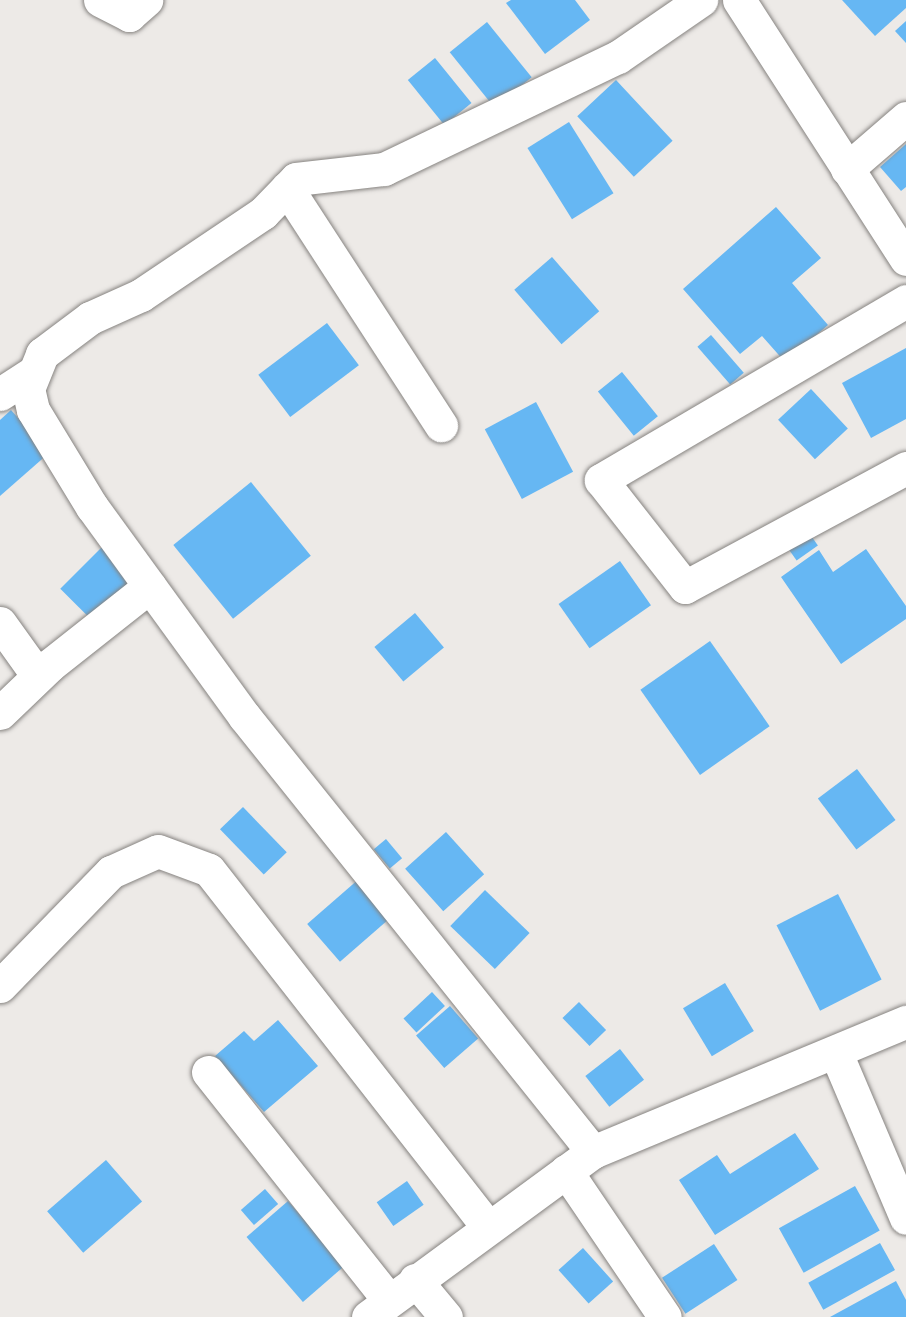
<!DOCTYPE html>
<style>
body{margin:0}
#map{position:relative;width:906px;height:1317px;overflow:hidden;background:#edeae7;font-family:Ubuntu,sans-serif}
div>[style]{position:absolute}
.building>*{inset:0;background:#66b7f3;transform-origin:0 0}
.roads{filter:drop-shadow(0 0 2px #868380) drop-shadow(0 0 2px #868380)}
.minor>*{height:33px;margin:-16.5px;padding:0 16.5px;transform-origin:16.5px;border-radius:16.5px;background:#fff}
span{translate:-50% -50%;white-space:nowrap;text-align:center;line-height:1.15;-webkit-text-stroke:4.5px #edeae7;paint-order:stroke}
</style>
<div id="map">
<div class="building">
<i style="clip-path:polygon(511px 0,575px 0,590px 20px,545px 54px,506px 3px)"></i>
<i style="clip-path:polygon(842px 0,906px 0,906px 8px,875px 36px)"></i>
<i style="clip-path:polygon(906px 21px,906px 43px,895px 31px)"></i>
<i style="left:487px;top:22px;width:71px;height:48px;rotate:51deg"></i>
<i style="left:435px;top:58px;width:58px;height:35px;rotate:51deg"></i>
<i style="left:616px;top:80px;width:83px;height:53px;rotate:47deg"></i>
<i style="left:569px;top:122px;width:84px;height:49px;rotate:58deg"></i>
<i style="clip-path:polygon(906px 144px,906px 187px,901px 191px,880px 167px)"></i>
<i style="clip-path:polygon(776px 207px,821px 258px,792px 283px,828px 325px,785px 362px,762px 336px,740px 354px,683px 289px)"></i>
<i style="left:552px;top:257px;width:72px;height:50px;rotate:49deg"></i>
<i style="left:327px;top:323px;width:53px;height:86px;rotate:53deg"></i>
<i style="left:711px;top:335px;width:50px;height:18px;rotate:49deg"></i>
<i style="clip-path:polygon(906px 348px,906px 419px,871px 438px,842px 383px)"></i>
<i style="left:622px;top:372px;width:57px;height:31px;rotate:51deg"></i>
<i style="left:811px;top:389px;width:54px;height:45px;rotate:47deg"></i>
<i style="left:536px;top:402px;width:79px;height:58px;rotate:62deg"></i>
<i style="clip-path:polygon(11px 410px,49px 453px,0 496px,0 420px)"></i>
<i style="left:251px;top:482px;width:95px;height:100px;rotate:51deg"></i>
<i style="left:807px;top:530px;width:19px;height:26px;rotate:55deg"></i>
<i style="left:102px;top:547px;width:44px;height:59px;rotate:45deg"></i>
<i style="clip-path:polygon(866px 549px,906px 606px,906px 619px,841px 664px,781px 577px,819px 550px,833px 572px)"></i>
<i style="left:620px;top:561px;width:54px;height:75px;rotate:55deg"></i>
<i style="left:415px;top:613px;width:45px;height:53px;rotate:50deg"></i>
<i style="left:710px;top:641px;width:104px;height:85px;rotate:55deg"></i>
<i style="left:857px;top:769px;width:64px;height:49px;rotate:53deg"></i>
<i style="left:243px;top:807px;width:63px;height:32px;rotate:46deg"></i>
<i style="left:446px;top:832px;width:57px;height:55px;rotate:48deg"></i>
<i style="left:386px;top:839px;width:25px;height:16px;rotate:50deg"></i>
<i style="left:360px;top:878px;width:50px;height:70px;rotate:49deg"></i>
<i style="left:485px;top:890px;width:62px;height:50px;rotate:44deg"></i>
<i style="left:838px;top:894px;width:96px;height:69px;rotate:63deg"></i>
<i style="left:725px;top:983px;width:56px;height:49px;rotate:59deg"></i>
<i style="left:432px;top:992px;width:19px;height:39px;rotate:47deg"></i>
<i style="left:579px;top:1002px;width:39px;height:23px;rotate:46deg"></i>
<i style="left:450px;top:1006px;width:43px;height:45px;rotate:49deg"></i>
<i style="clip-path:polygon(278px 1020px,318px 1066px,264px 1112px,215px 1056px,244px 1031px,254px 1041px)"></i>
<i style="left:620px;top:1049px;width:39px;height:44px;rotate:52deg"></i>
<i style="clip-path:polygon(795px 1133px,819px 1169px,715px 1235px,679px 1180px,717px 1155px,730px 1174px)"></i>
<i style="left:106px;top:1160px;width:55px;height:78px;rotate:49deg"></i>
<i style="left:407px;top:1181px;width:29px;height:37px;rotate:55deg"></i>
<i style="left:855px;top:1186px;width:51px;height:87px;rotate:61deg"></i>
<i style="left:265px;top:1189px;width:20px;height:32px;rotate:49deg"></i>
<i style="left:288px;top:1201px;width:86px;height:55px;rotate:49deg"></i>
<i style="left:880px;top:1243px;width:31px;height:82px;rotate:61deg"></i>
<i style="left:714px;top:1244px;width:43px;height:62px;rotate:57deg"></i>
<i style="left:583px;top:1248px;width:45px;height:33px;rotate:48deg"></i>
<i style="clip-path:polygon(896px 1281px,906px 1300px,906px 1317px,830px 1317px)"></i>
</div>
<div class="roads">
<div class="minor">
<i style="left:100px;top:0;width:33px;rotate:27deg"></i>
<i style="left:129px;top:15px;width:23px;rotate:-41deg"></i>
<i style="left:739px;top:0;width:308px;rotate:57.2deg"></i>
<i style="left:847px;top:169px;width:78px;rotate:-40.8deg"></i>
<i style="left:287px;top:188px;width:283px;rotate:57deg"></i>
<i style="left:906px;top:301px;width:354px;rotate:149.6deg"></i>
<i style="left:601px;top:480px;width:136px;rotate:51.9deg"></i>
<i style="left:685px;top:587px;width:251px;rotate:-28.3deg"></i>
<i style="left:0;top:394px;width:40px;rotate:-32.9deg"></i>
<i style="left:0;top:623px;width:65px;rotate:54.4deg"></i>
<i style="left:0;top:713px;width:69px;rotate:-43.8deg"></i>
<i style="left:50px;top:665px;width:127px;rotate:-38.3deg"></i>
<i style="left:0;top:986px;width:159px;rotate:-45.8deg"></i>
<i style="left:111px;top:872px;width:51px;rotate:-24.1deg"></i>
<i style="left:158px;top:851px;width:54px;rotate:20.4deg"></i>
<i style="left:209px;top:870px;width:453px;rotate:52deg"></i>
<i style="left:836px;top:1053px;width:179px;rotate:67deg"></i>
<i style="left:208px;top:1072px;width:290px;rotate:51.6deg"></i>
<i style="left:593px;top:1152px;width:558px;rotate:-128.68deg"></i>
<i style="left:244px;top:716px;width:258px;rotate:-126deg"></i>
<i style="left:92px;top:507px;width:114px;rotate:-121.3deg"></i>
<i style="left:33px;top:410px;width:22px;rotate:-103deg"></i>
<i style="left:28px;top:389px;width:38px;rotate:-68deg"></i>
<i style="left:42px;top:354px;width:60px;rotate:-36.9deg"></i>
<i style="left:90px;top:318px;width:56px;rotate:-24.3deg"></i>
<i style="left:141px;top:295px;width:147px;rotate:-33.9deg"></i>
<i style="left:263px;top:213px;width:47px;rotate:-45.9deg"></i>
<i style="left:296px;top:179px;width:89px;rotate:-6.5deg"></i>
<i style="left:384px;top:169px;width:259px;rotate:-25.6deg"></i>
<i style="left:618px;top:57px;width:101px;rotate:-34.5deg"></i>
<i style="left:566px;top:1171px;width:176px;rotate:55.9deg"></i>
<i style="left:415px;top:1280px;width:48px;rotate:50deg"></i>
<i style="left:368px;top:1317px;width:279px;rotate:-36.3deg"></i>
<i style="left:593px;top:1152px;width:339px;rotate:-22.6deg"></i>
</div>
</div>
</div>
